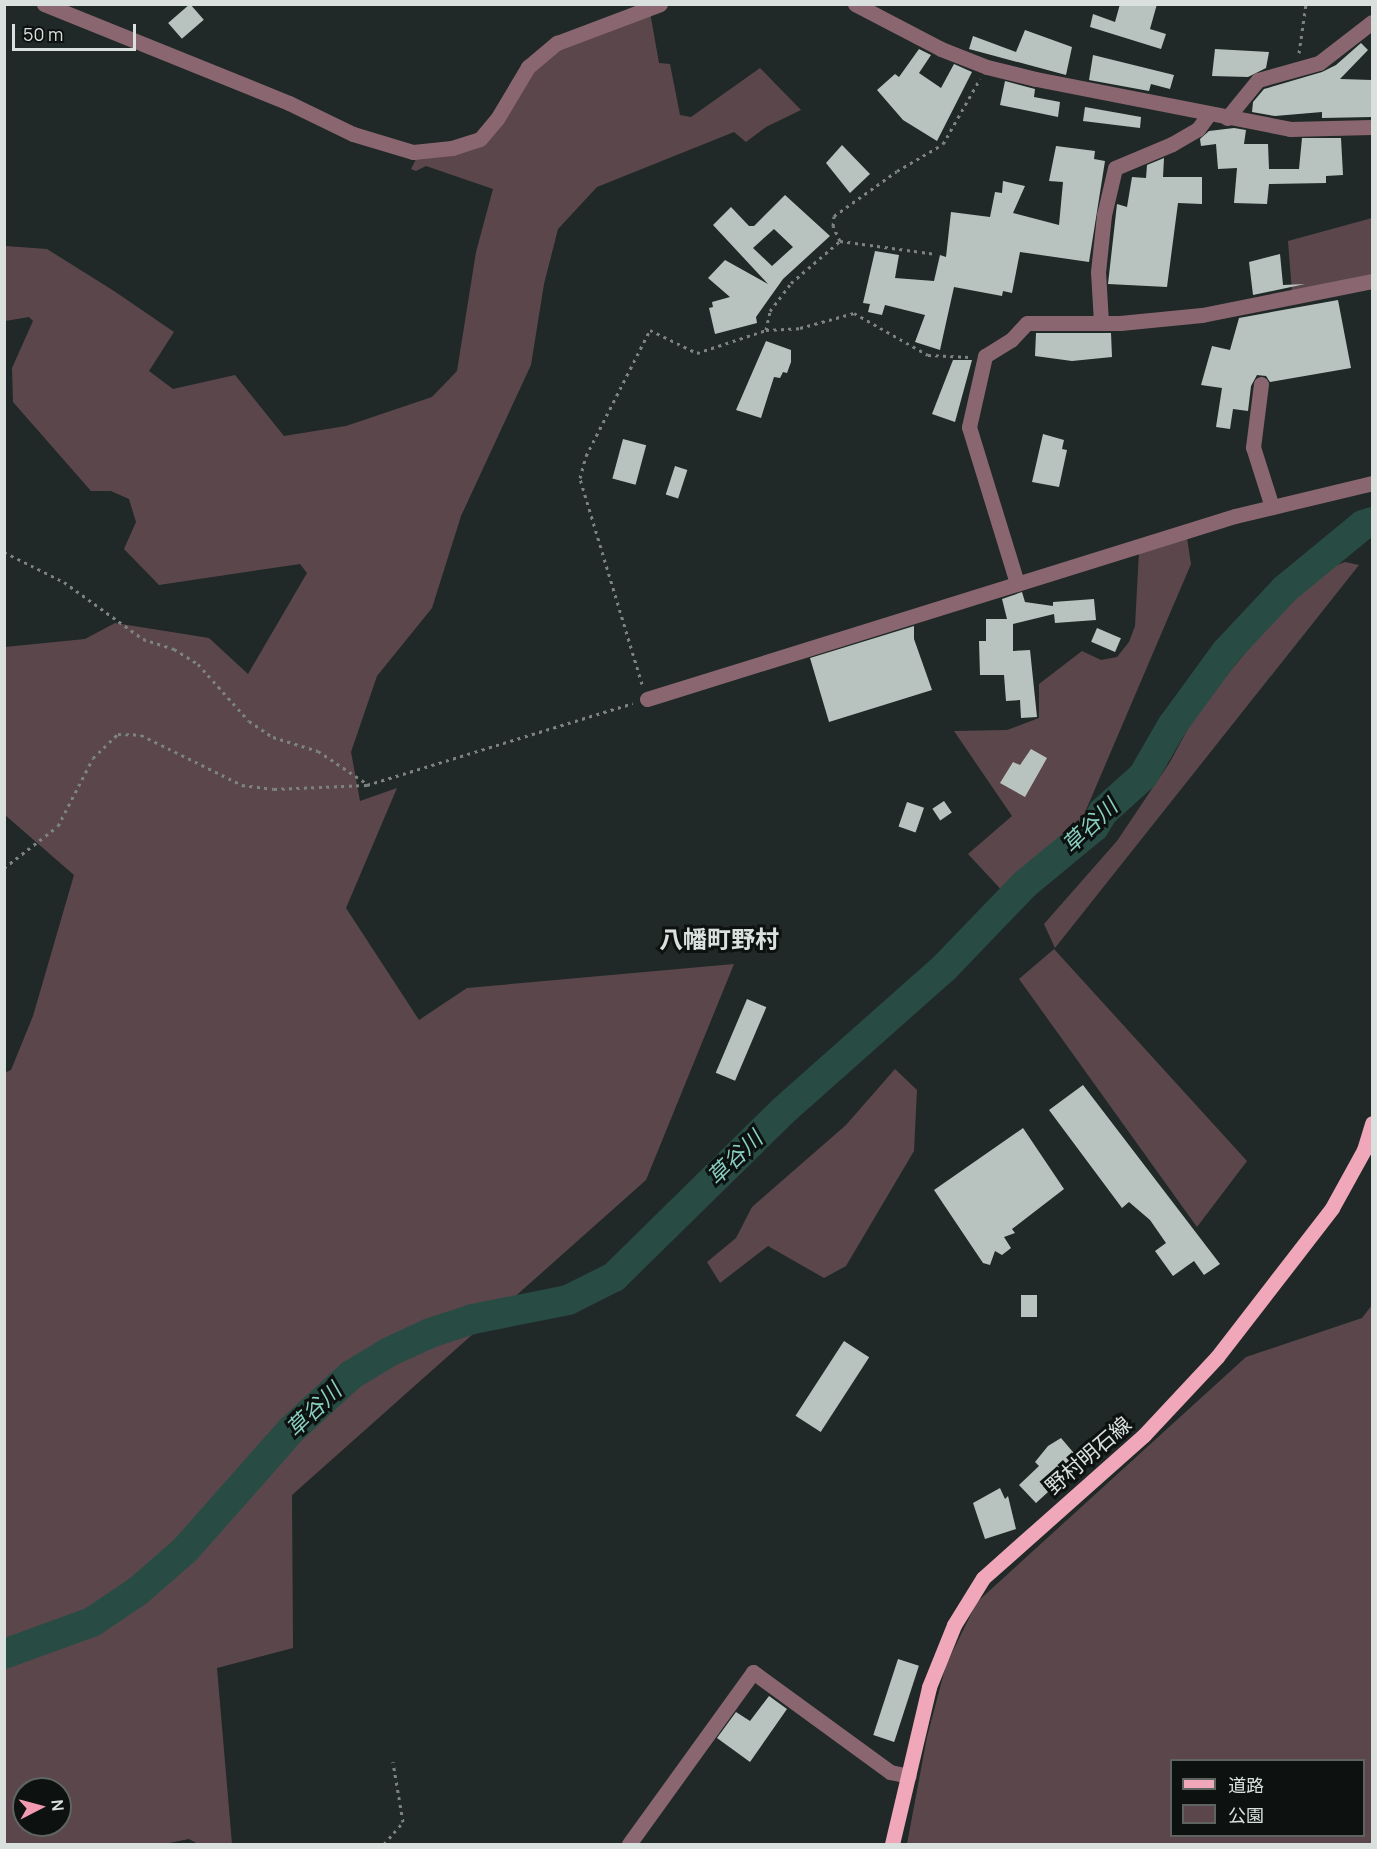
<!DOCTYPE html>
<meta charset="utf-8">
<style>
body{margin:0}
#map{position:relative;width:1377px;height:1849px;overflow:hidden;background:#202927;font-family:Manrope,"Noto Sans JP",sans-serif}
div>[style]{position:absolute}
.green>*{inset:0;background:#5b474b}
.river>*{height:30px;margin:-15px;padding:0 15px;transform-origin:15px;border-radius:15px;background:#284c44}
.building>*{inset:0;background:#b8c3c0;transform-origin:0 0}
.path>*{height:3px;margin-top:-1.5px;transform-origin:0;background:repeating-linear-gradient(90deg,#7c8381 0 3px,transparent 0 7.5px)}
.minor>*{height:15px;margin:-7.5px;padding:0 7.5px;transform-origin:7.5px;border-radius:7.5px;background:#8a6770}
.major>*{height:15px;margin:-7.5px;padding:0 7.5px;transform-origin:7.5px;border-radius:7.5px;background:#efa7b9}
span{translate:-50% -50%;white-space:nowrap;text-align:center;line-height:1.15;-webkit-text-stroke:6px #0d1110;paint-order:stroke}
.street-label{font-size:21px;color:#dae0de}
.water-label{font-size:22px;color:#89cfc0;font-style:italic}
.quarter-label{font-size:24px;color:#dae0de;font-weight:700}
.frame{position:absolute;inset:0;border:6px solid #dae0de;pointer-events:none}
.legend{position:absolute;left:1170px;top:1759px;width:195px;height:78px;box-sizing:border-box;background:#0d1110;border:2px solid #5f6462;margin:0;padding:8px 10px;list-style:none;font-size:18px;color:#dae0de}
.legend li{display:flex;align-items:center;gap:12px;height:30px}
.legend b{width:30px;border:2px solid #5f6462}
.north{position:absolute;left:12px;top:1777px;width:60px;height:60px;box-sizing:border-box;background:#0d1110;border:2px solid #5f6462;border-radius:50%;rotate:84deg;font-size:16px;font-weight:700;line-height:24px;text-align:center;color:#dae0de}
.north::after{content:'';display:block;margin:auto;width:21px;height:27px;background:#f19ab1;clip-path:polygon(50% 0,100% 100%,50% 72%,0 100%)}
.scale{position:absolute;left:12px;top:24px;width:124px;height:27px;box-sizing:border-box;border:3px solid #dae0de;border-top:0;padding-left:8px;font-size:18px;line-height:21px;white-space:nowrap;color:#dae0de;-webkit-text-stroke:4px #0d1110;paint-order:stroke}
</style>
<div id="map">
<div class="green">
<i style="clip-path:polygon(evenodd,650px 12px,659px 63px,670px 64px,680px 115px,691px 117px,760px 68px,801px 110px,766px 127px,746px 142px,734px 132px,597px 187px,558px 229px,544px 284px,531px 365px,461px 516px,432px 608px,377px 676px,351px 752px,360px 801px,397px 788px,346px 908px,419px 1020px,467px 988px,734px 964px,646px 1180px,292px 1495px,293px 1648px,217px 1668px,232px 1844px,198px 1844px,189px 1839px,164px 1844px,5px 1844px,4px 1073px,11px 1070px,33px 1016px,74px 875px,5px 815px,5px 647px,85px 639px,115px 623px,209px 638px,248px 674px,307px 573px,300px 564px,159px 585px,124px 549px,136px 522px,129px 499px,111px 491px,91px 491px,13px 402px,12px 368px,33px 321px,29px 317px,5px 321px,5px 246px,47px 249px,114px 291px,174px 332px,149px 371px,173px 389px,235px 375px,284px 436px,346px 426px,432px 397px,457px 371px,476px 252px,493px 189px,426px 166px,416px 171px,411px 169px,418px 155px,481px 144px,523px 83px,554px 50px,650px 12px,24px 1789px,60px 1789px,60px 1825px,24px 1825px,24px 1789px)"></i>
<i style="clip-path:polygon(1372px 218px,1372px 280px,1292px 292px,1288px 241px)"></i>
<i style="clip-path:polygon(1187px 538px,1191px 564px,1083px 817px,1008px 897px,968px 854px,1012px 816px,954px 731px,1007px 730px,1039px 718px,1039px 684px,1082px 651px,1101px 660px,1117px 657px,1129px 642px,1135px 626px,1139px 552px)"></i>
<i style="clip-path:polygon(1345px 562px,1359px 565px,1055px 948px,1044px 924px,1117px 841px,1170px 762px,1198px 710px,1309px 576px)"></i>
<i style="clip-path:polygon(1054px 949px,1247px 1161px,1197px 1227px,1019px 979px)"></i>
<i style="clip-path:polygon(895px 1069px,917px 1090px,914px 1151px,846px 1266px,824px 1278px,768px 1246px,720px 1283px,707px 1262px,736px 1238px,752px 1207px,846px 1125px)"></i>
<i style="clip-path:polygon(evenodd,1372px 1305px,1372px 1844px,907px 1844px,927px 1737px,946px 1665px,977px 1602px,1246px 1357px,1362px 1318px,1372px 1305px,1364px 1760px,1364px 1836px,1172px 1836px,1172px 1760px,1364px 1760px)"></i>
</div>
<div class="river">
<i style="left:4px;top:1654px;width:94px;rotate:-20deg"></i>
<i style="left:92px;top:1622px;width:55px;rotate:-34deg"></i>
<i style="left:138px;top:1591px;width:62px;rotate:-41.1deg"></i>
<i style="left:185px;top:1550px;width:160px;rotate:-48.5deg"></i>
<i style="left:291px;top:1430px;width:81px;rotate:-42.5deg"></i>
<i style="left:351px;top:1375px;width:44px;rotate:-31.2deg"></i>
<i style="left:389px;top:1352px;width:45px;rotate:-24.9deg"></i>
<i style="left:430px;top:1333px;width:45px;rotate:-18deg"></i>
<i style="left:473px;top:1319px;width:97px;rotate:-11.3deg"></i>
<i style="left:568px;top:1300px;width:51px;rotate:-26.6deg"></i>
<i style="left:614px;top:1277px;width:238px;rotate:-44.5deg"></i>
<i style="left:784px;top:1110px;width:217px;rotate:-41.6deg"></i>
<i style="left:946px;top:966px;width:114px;rotate:-46.1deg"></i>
<i style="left:1025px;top:884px;width:89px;rotate:-39.6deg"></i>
<i style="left:1094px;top:827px;width:17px;rotate:-59deg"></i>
<i style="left:1103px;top:812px;width:54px;rotate:-42deg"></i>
<i style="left:1143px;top:776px;width:58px;rotate:-59.9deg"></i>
<i style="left:1172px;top:726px;width:92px;rotate:-53.9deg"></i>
<i style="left:1226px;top:652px;width:86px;rotate:-46.9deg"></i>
<i style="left:1285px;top:589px;width:101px;rotate:-39.4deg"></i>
<i style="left:1363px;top:525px;width:9px;rotate:-18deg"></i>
</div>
<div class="building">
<i style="left:190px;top:4px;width:21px;height:29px;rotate:49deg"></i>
<i style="clip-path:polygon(1120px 4px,1157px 4px,1150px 29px,1166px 34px,1161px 49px,1090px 27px,1093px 14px,1115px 22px)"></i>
<i style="clip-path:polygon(1025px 30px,1072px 47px,1066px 75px,969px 49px,973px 36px,1016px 52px)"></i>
<i style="clip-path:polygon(1361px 43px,1368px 50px,1340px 79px,1372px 80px,1372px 117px,1322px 118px,1322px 112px,1275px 116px,1252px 112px,1253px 102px,1264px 89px,1322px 72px,1336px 65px)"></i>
<i style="clip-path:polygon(919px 49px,931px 55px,919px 73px,941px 88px,954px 64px,972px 72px,937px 141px,903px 120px,877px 90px,895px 74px,899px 77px)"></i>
<i style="clip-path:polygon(1215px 49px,1269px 52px,1266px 68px,1248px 77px,1212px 76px)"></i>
<i style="clip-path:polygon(1093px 55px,1174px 75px,1170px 89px,1151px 84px,1149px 91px,1089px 80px)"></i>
<i style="clip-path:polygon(1005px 81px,1035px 89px,1034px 97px,1060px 102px,1058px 117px,1000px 105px)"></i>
<i style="clip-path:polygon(1085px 107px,1141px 117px,1140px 128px,1083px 121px)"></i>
<i style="clip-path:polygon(1234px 128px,1246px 130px,1244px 144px,1268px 144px,1269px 169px,1299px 169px,1302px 138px,1341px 138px,1343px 175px,1326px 176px,1326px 183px,1269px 184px,1267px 204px,1234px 203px,1237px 168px,1218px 169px,1216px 144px,1201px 146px,1200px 139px,1209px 131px)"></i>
<i style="clip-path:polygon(842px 145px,870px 174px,850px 193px,826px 163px)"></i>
<i style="clip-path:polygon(1056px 146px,1095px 151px,1094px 159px,1105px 161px,1089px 262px,1020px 252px,1012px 293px,1003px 291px,1002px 296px,954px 287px,940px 350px,915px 342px,925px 315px,885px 305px,882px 315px,868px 312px,870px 304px,863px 303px,875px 251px,899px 255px,895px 278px,934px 281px,940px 255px,946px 257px,951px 212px,990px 217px,995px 192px,1002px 193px,1003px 181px,1025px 186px,1013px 213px,1059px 225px,1063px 182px,1049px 181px)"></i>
<i style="clip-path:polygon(1164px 158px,1163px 177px,1202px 177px,1202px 204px,1178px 203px,1167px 287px,1108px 284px,1117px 204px,1127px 207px,1132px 177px,1146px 178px,1147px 165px)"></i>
<i style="clip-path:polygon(evenodd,785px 195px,830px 236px,783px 279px,756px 317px,757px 323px,715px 334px,709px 308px,713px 307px,712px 302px,730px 297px,708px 278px,725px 260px,768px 284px,713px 225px,731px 207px,749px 226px,754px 226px,785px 195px,774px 229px,793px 247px,772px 266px,753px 248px,774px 229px)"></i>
<i style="clip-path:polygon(1280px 254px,1283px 285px,1305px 284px,1253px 295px,1249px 262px)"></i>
<i style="clip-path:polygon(1338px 300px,1351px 368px,1270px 382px,1266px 376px,1257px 375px,1251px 386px,1248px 411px,1233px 409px,1230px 429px,1216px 427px,1222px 388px,1201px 385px,1212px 346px,1230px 350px,1239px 318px)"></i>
<i style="clip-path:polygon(1036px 333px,1111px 333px,1112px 357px,1072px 361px,1035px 356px)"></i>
<i style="clip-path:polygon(766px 341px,791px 350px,791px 362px,787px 373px,783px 372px,780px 378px,774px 377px,761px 418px,736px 410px)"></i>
<i style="clip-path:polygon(953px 360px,972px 360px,955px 422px,932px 414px)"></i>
<i style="clip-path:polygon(1043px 434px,1064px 440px,1062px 449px,1067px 450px,1059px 487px,1032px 482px)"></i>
<i style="left:623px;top:439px;width:24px;height:41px;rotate:15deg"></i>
<i style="left:675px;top:466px;width:13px;height:30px;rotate:18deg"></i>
<i style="clip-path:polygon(1022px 592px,1025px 602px,1053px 606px,1053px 602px,1094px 599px,1096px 620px,1055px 623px,1054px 614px,1013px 624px,1013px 651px,1030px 650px,1037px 717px,1021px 718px,1020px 700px,1006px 701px,1004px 675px,980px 675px,979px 641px,986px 641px,986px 619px,1007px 619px,1002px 599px)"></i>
<i style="clip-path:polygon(914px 626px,914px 639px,932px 690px,829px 722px,810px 658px)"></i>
<i style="left:1097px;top:628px;width:26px;height:15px;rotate:23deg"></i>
<i style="clip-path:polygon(1031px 749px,1047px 758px,1025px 797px,1000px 783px,1013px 762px,1020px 765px)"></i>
<i style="left:944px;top:801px;width:14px;height:14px;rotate:56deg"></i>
<i style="left:907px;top:802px;width:18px;height:26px;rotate:19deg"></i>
<i style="left:747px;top:999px;width:21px;height:80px;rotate:23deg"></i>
<i style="clip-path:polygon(1083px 1085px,1220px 1264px,1204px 1275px,1194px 1261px,1173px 1276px,1155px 1251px,1166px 1243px,1150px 1220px,1129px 1202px,1122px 1208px,1049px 1110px)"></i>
<i style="clip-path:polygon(1023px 1128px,1064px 1189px,1012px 1229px,1015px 1233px,1004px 1237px,1011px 1248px,1002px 1255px,995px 1251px,990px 1265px,983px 1263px,934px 1190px)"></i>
<i style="left:1021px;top:1295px;width:16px;height:22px"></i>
<i style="left:844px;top:1341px;width:30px;height:89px;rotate:33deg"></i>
<i style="clip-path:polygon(1061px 1438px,1084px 1465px,1074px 1475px,1066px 1466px,1043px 1486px,1048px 1492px,1036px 1503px,1019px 1485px,1039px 1466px,1035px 1462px,1048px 1446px)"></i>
<i style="clip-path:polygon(1000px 1488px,1005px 1499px,1008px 1496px,1016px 1529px,985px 1539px,973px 1503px)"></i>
<i style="left:898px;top:1659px;width:22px;height:80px;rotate:18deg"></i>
<i style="clip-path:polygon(769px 1696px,787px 1709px,750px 1762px,717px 1738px,736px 1712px,750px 1721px)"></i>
</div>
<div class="path">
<i style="left:1299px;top:53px;width:49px;rotate:-81.9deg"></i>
<i style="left:840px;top:241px;width:17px;rotate:-115deg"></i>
<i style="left:833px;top:226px;width:10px;rotate:-84deg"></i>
<i style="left:834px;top:216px;width:77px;rotate:-35.5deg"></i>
<i style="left:897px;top:171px;width:53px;rotate:-30.4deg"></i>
<i style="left:943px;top:144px;width:75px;rotate:-60.4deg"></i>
<i style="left:766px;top:330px;width:19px;rotate:-78deg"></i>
<i style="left:770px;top:311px;width:35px;rotate:-53deg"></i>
<i style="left:791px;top:283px;width:65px;rotate:-40.6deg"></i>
<i style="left:840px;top:241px;width:97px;rotate:7.7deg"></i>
<i style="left:4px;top:552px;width:67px;rotate:26.6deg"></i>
<i style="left:64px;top:582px;width:97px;rotate:35.8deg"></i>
<i style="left:143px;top:639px;width:33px;rotate:18deg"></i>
<i style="left:174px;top:649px;width:28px;rotate:32deg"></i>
<i style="left:198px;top:664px;width:76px;rotate:48.2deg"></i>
<i style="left:249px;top:721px;width:29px;rotate:34deg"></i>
<i style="left:273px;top:737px;width:47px;rotate:17.3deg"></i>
<i style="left:318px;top:751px;width:58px;rotate:33.7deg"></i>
<i style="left:642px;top:684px;width:215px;rotate:-106.8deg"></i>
<i style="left:580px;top:478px;width:23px;rotate:-75deg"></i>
<i style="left:586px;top:456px;width:141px;rotate:-63.1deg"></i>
<i style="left:650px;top:330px;width:52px;rotate:26.1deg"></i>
<i style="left:697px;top:353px;width:73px;rotate:-18.4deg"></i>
<i style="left:766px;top:330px;width:34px;rotate:-3deg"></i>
<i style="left:800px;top:328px;width:56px;rotate:-15.5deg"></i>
<i style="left:854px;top:313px;width:85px;rotate:29.6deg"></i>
<i style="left:928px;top:355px;width:42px;rotate:2.7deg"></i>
<i style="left:4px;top:868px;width:68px;rotate:-37.9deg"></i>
<i style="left:58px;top:826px;width:76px;rotate:-62.8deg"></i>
<i style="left:93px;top:758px;width:35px;rotate:-44deg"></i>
<i style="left:118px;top:734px;width:23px;rotate:2deg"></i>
<i style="left:141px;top:735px;width:113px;rotate:26.3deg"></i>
<i style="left:242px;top:785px;width:32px;rotate:7deg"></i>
<i style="left:274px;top:789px;width:93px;rotate:-2.5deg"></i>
<i style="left:367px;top:785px;width:278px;rotate:-17.1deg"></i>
<i style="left:384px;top:1844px;width:29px;rotate:-49deg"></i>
<i style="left:403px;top:1822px;width:61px;rotate:-99.5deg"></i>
</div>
<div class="minor">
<i style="left:44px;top:4px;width:264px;rotate:22deg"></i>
<i style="left:289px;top:103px;width:71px;rotate:25.8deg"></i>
<i style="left:353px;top:134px;width:63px;rotate:16.7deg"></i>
<i style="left:413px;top:152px;width:39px;rotate:-6deg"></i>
<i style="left:452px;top:148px;width:29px;rotate:-18deg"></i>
<i style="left:480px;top:139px;width:26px;rotate:-50deg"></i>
<i style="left:497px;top:119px;width:61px;rotate:-59.2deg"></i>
<i style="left:528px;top:67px;width:38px;rotate:-40deg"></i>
<i style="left:557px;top:43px;width:110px;rotate:-20.7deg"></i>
<i style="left:855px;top:4px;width:97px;rotate:27.6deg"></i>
<i style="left:941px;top:49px;width:49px;rotate:21.4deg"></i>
<i style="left:987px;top:67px;width:50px;rotate:13.8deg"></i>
<i style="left:1036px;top:79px;width:259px;rotate:11.1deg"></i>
<i style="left:1290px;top:129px;width:82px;rotate:-1.4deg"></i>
<i style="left:1227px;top:118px;width:49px;rotate:-50.8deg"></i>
<i style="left:1258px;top:80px;width:63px;rotate:-15.6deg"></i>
<i style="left:1319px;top:63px;width:67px;rotate:-37.7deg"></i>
<i style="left:1101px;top:322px;width:50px;rotate:-93.4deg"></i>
<i style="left:1098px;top:272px;width:57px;rotate:-84deg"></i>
<i style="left:1104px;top:215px;width:48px;rotate:-76.8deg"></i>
<i style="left:1115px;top:168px;width:62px;rotate:-22.8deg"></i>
<i style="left:1172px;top:144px;width:30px;rotate:-30deg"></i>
<i style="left:1198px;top:129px;width:19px;rotate:-54deg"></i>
<i style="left:1261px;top:384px;width:64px;rotate:97.2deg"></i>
<i style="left:1253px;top:447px;width:63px;rotate:72.4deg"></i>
<i style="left:1017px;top:583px;width:163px;rotate:-107.1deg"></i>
<i style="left:969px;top:427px;width:73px;rotate:-77.3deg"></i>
<i style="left:985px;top:356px;width:31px;rotate:-32deg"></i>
<i style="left:1011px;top:340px;width:23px;rotate:-47deg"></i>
<i style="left:1027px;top:323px;width:93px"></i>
<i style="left:1120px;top:323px;width:82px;rotate:-5.6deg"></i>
<i style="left:1202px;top:315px;width:173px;rotate:-11.3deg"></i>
<i style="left:647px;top:699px;width:616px;rotate:-17.29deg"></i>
<i style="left:1235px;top:516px;width:141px;rotate:-13.5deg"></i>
<i style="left:629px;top:1844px;width:212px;rotate:-54.2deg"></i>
<i style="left:753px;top:1672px;width:170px;rotate:36.1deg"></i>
<i style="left:890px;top:1772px;width:19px;rotate:12deg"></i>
</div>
<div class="major">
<i style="left:892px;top:1844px;width:161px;rotate:-76.7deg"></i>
<i style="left:929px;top:1687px;width:67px;rotate:-68deg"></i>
<i style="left:954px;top:1625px;width:55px;rotate:-58.3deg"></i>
<i style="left:983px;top:1578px;width:215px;rotate:-41.6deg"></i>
<i style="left:1144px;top:1435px;width:107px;rotate:-46.9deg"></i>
<i style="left:1217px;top:1357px;width:188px;rotate:-52.3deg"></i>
<i style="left:1332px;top:1208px;width:66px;rotate:-61.1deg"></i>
<i style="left:1364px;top:1150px;width:28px;rotate:-73deg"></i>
</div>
<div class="street-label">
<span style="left:1088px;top:1455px;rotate:-41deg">野村明石線</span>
</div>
<div class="water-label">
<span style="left:1090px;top:826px;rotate:-44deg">草谷川</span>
<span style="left:735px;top:1158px;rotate:-44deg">草谷川</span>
<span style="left:314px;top:1410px;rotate:-44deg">草谷川</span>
</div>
<div class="quarter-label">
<span style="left:719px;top:939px">八幡町野村</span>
</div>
<div class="frame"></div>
<ul class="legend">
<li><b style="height:8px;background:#efa7b9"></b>道路</li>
<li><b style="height:16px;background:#5b474b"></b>公園</li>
</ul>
<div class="north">N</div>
<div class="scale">50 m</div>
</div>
